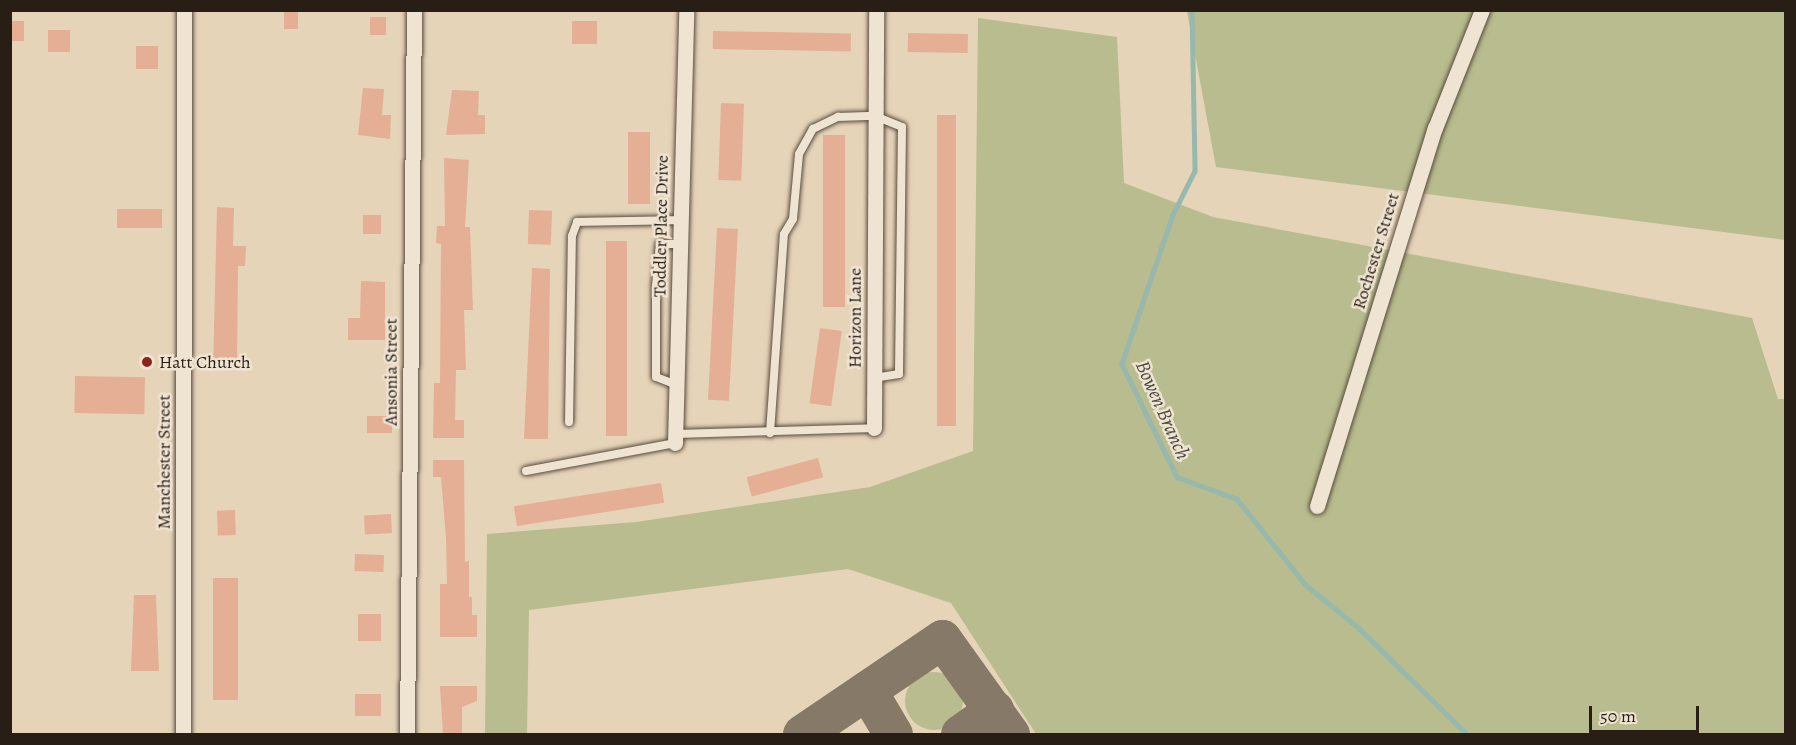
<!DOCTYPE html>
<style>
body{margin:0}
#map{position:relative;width:1796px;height:745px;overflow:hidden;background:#e6d4b9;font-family:Alegreya,serif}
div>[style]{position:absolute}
.green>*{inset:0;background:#b8bc8e}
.round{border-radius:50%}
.stream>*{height:4.5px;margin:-2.25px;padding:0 2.25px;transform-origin:2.25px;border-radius:2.25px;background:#96b8ad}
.taxiway>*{height:39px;margin:-19.5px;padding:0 19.5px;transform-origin:19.5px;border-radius:19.5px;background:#877967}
.building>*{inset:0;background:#e4af95;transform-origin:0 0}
.roads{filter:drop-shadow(0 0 2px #584c3e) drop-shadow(0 0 2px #584c3e)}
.service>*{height:8px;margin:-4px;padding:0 4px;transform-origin:4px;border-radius:4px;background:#efe3d2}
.minor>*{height:15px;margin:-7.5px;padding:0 7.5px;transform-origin:7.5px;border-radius:7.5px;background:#efe3d2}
.dots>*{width:16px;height:16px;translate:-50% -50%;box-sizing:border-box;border:3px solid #efe3d2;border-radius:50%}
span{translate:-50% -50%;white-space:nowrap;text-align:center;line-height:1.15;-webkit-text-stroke:5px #efe3d2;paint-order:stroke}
.street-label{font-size:18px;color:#281e15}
.poi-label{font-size:18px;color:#281e15}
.left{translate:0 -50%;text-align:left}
.water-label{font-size:20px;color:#494c43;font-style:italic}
.frame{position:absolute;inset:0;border:12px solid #281e15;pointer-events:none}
.scale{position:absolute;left:1589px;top:706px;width:110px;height:27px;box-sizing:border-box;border:3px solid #281e15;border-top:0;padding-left:8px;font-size:18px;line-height:21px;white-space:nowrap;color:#281e15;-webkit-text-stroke:4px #efe3d2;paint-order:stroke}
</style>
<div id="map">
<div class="green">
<i style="clip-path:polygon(1187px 11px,1785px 11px,1785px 240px,1216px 167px)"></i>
<i style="clip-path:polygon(978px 18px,1117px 37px,1124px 183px,1213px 217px,1752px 318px,1778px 399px,1785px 399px,1785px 734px,1036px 734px,951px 603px,848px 569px,529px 610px,527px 734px,485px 734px,487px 534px,636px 522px,870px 487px,973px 451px)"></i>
<i class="round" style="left:905px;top:672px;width:58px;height:58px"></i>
</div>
<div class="stream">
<i style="left:1192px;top:10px;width:161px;rotate:88.9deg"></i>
<i style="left:1195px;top:171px;width:49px;rotate:116.6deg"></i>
<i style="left:1173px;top:215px;width:157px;rotate:108.9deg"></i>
<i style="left:1122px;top:364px;width:126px;rotate:64deg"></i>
<i style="left:1177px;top:477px;width:64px;rotate:20.1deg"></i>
<i style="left:1237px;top:499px;width:110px;rotate:51.3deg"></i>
<i style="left:1306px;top:585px;width:68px;rotate:39.1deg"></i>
<i style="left:1359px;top:628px;width:151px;rotate:44.5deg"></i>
</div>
<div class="taxiway">
<i style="left:867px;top:690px;width:51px;rotate:59.4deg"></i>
<i style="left:802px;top:734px;width:169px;rotate:-34.2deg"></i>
<i style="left:942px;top:639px;width:117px;rotate:54.4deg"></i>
<i style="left:960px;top:734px;width:42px;rotate:-35.2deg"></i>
</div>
<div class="building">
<i style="left:284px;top:12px;width:14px;height:17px"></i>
<i style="left:370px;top:17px;width:16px;height:18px"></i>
<i style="left:10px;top:21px;width:14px;height:20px"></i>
<i style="left:572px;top:21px;width:25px;height:23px"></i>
<i style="left:48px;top:30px;width:22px;height:22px"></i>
<i style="left:713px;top:31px;width:138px;height:18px;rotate:1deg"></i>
<i style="left:908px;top:33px;width:60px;height:19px;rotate:1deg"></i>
<i style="left:136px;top:46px;width:22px;height:23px"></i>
<i style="clip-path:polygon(363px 88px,384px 89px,382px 115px,391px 115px,390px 139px,358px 135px)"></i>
<i style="clip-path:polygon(452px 90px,479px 91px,478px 115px,485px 115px,485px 134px,446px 135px)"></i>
<i style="left:721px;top:103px;width:23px;height:77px;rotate:2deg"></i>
<i style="left:937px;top:115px;width:19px;height:311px"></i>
<i style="left:628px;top:132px;width:22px;height:72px"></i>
<i style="left:823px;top:135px;width:22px;height:172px"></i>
<i style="clip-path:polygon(444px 158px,469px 160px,465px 227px,470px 227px,473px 310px,464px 310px,466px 370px,456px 370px,455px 420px,464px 420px,464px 438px,433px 438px,434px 383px,440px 383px,441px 244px,436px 243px,437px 226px,445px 226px)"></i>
<i style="clip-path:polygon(217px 207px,234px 208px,233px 246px,246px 246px,245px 266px,238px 266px,237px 368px,213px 368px)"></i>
<i style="left:117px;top:209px;width:45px;height:19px"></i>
<i style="left:529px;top:210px;width:23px;height:34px;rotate:2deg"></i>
<i style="left:363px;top:215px;width:18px;height:19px"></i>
<i style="left:717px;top:228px;width:21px;height:172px;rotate:3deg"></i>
<i style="left:606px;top:241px;width:21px;height:195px"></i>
<i style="clip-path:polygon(532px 268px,550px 269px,548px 439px,524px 439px)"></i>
<i style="clip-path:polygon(361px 281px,385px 282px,385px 340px,348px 340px,348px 318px,360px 318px)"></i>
<i style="left:820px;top:328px;width:22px;height:76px;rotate:8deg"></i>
<i style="left:75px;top:376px;width:70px;height:37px;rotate:1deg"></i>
<i style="left:367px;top:416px;width:25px;height:17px"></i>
<i style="left:818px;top:458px;width:20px;height:74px;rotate:75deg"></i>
<i style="clip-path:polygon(433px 460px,464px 460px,465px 562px,469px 561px,469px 597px,472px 597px,472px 615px,477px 615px,477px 637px,440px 637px,440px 584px,447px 584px,446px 538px,441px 477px,433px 477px)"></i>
<i style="left:661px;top:483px;width:20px;height:149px;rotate:81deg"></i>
<i style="left:235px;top:510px;width:25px;height:18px;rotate:88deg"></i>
<i style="left:391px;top:514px;width:19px;height:27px;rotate:87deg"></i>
<i style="left:355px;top:554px;width:29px;height:17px;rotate:2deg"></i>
<i style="left:213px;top:578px;width:25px;height:122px"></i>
<i style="clip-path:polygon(134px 595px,156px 595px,159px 671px,131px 671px)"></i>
<i style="left:358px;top:614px;width:23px;height:27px"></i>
<i style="clip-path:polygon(440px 686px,477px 686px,477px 701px,462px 707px,462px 735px,443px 735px)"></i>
<i style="left:355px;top:694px;width:26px;height:22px"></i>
</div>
<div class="roads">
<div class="service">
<i style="left:677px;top:385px;width:22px;rotate:-159deg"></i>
<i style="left:656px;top:377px;width:91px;rotate:-90deg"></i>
<i style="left:656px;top:286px;width:42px;rotate:-84.6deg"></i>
<i style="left:660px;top:244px;width:20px"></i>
<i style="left:569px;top:422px;width:186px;rotate:-89.1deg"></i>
<i style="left:572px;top:236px;width:15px;rotate:-70deg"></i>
<i style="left:577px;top:222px;width:104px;rotate:-1.1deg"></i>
<i style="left:770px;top:433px;width:199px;rotate:-86deg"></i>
<i style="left:784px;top:234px;width:17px;rotate:-59deg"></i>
<i style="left:793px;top:219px;width:65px;rotate:-84.7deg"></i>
<i style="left:799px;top:154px;width:29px;rotate:-61deg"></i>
<i style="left:813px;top:129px;width:28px;rotate:-26deg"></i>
<i style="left:838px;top:117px;width:37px;rotate:-2deg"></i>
<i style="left:875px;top:116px;width:29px;rotate:22deg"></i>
<i style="left:902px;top:127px;width:247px;rotate:90.7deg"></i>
<i style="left:899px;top:374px;width:25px;rotate:171deg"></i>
<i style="left:676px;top:434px;width:198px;rotate:-1.7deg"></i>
<i style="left:526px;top:471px;width:152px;rotate:-10.6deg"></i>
</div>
<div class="minor">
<i style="left:874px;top:428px;width:418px;rotate:-89.7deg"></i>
<i style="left:675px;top:443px;width:433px;rotate:-88.5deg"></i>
<i style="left:1317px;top:506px;width:396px;rotate:-72.7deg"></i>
<i style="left:1435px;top:128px;width:127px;rotate:-68.3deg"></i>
<i style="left:183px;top:734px;width:724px;rotate:-89.92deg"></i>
<i style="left:407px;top:734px;width:724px;rotate:-89.45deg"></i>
</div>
</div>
<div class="dots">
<i style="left:147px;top:362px;background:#8f2418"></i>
</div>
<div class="street-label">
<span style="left:661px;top:226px;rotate:-89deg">Toddler Place Drive</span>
<span style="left:1376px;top:251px;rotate:-73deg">Rochester Street</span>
<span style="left:855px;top:318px;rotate:-90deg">Horizon Lane</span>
<span style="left:391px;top:372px;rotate:-90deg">Ansonia Street</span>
<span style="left:164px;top:462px;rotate:-90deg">Manchester Street</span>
</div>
<div class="poi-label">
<span class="left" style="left:159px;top:362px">Hatt Church</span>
</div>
<div class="water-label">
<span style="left:1163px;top:410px;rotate:66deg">Bowen Branch</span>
</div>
<div class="frame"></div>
<div class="scale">50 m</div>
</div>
